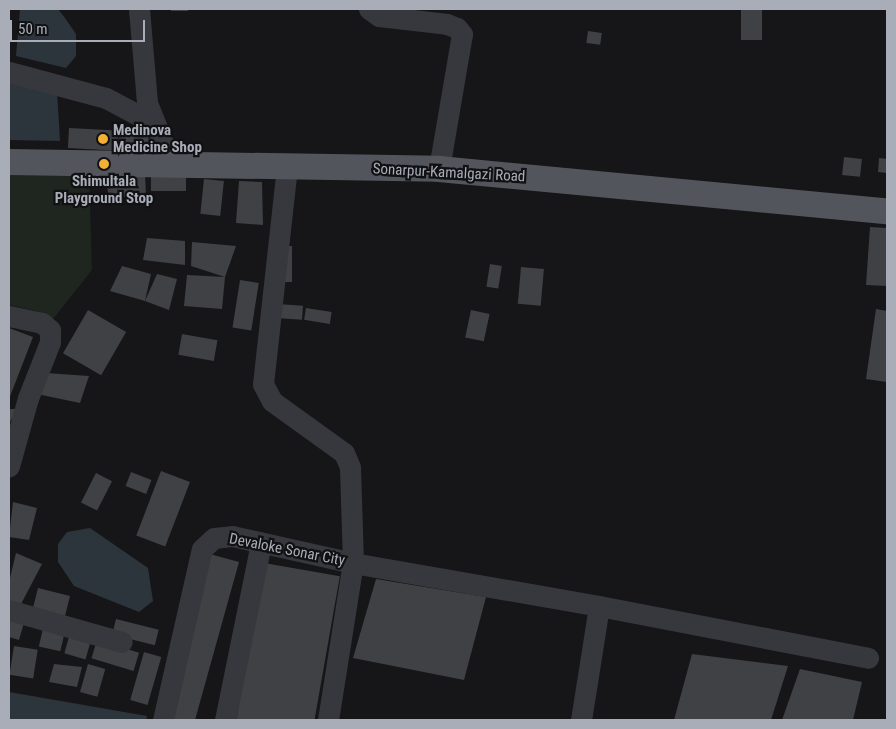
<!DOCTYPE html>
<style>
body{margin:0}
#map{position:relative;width:896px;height:729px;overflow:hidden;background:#161618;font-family:"Roboto Condensed",sans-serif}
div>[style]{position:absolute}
.green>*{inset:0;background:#1e261f}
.water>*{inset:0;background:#2c353c}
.building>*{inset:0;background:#404145;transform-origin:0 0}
.minor>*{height:21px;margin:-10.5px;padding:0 10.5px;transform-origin:10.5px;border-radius:10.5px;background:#37383d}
.major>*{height:26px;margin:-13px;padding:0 13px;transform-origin:13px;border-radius:13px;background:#53555c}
.dots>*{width:14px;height:14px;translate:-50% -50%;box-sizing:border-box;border:2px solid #111113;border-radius:50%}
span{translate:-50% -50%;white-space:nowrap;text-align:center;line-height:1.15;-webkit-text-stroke:4.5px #111113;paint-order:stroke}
.poi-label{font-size:15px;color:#a8adb8;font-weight:700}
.left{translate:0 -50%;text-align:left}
.street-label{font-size:15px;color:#a8adb8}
.frame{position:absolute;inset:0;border:10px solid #a8adb8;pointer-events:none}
.scale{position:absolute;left:10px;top:20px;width:135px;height:22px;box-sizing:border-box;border:2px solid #a8adb8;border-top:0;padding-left:6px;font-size:15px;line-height:18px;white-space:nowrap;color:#a8adb8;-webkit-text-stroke:4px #111113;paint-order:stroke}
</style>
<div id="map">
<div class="green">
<i style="clip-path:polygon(9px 169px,89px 170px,92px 270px,53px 319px,36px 311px,9px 305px)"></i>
</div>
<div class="water">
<i style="clip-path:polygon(20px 9px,58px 9px,65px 18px,76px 34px,76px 56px,66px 68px,16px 56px)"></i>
<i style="clip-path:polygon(9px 77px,57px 91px,60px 141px,9px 140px)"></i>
<i style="clip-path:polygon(90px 528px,148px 568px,153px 601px,139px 612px,74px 586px,58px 562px,58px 544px,67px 532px)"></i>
<i style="clip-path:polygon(9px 692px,147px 716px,146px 720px,9px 720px)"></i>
</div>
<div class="building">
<i style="left:171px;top:9px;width:17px;height:2px"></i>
<i style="left:741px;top:9px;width:21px;height:31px"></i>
<i style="left:588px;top:31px;width:14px;height:12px;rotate:8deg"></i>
<i style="left:69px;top:128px;width:80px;height:20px;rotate:3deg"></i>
<i style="left:844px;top:157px;width:18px;height:18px;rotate:6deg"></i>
<i style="clip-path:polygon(879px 158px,887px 159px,887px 173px,878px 172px)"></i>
<i style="clip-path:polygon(104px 172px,145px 172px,146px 197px,109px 197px)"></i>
<i style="left:186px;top:172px;width:19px;height:35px;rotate:90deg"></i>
<i style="left:204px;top:179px;width:20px;height:35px;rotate:6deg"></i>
<i style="clip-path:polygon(239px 181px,262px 182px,263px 225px,236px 223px)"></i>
<i style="clip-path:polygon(870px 227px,887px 228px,887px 286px,866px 285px)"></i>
<i style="clip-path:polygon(147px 238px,185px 241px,185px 265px,143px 260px)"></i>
<i style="clip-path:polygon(192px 242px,236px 246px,225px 277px,222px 309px,184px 306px,187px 275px,225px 277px,191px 266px)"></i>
<i style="left:281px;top:246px;width:11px;height:36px"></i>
<i style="left:490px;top:264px;width:12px;height:23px;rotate:9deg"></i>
<i style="clip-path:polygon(122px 266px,151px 274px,145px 301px,110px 291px)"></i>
<i style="left:521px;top:267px;width:23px;height:37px;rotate:5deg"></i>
<i style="clip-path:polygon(157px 274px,177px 279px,169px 310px,145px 301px)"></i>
<i style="left:240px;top:280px;width:19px;height:48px;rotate:9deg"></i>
<i style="left:277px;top:304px;width:26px;height:14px;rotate:4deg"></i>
<i style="left:306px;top:308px;width:26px;height:12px;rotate:9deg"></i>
<i style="clip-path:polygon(876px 309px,887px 311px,887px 382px,866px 379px)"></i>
<i style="left:88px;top:310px;width:44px;height:50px;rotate:30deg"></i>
<i style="left:471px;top:310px;width:19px;height:28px;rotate:12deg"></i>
<i style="clip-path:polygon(9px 328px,33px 337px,9px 399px)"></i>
<i style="left:182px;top:334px;width:36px;height:21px;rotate:10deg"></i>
<i style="clip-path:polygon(46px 373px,89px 376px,80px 403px,37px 394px)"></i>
<i style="clip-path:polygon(9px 409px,17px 409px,9px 424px)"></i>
<i style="left:161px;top:471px;width:31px;height:69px;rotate:21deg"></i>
<i style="left:131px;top:472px;width:22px;height:15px;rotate:21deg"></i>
<i style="left:96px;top:473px;width:18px;height:33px;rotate:27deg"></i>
<i style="clip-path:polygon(13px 502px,37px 508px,29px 540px,9px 537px)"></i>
<i style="clip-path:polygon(16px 553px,42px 564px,20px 606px,9px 604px,9px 582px)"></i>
<i style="clip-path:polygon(206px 553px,239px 562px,195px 720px,164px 720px)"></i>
<i style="left:264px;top:563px;width:77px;height:160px;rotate:10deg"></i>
<i style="clip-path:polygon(376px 579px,486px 597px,464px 680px,353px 658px)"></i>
<i style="left:38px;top:588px;width:33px;height:23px;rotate:14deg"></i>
<i style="clip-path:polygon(9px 614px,25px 619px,19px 640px,9px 637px)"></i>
<i style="left:116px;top:619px;width:44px;height:16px;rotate:14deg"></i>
<i style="left:44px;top:624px;width:22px;height:23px;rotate:13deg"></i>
<i style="left:69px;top:637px;width:22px;height:17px;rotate:16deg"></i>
<i style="left:97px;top:640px;width:44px;height:19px;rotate:17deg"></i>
<i style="left:14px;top:646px;width:24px;height:29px;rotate:9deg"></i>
<i style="left:144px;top:652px;width:18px;height:50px;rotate:16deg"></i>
<i style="clip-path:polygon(692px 654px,788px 666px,771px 720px,674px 720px)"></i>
<i style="clip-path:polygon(54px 664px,82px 667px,77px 687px,49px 682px)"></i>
<i style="left:88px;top:664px;width:18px;height:29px;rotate:16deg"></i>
<i style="clip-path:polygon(800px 669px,862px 682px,853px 720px,782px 720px)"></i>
</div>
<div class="minor">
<i style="left:139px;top:9px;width:94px;rotate:85.1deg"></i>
<i style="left:147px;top:103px;width:67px;rotate:68deg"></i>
<i style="left:369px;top:9px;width:12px;rotate:35deg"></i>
<i style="left:379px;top:16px;width:68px;rotate:6.7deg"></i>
<i style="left:447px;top:24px;width:11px;rotate:22deg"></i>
<i style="left:457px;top:28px;width:8px;rotate:50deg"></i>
<i style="left:462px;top:34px;width:137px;rotate:99.7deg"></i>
<i style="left:9px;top:72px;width:100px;rotate:15deg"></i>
<i style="left:106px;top:98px;width:53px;rotate:28deg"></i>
<i style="left:9px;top:316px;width:34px;rotate:12deg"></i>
<i style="left:42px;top:323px;width:11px;rotate:41deg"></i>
<i style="left:50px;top:330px;width:12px;rotate:90deg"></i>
<i style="left:50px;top:342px;width:60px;rotate:111.4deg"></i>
<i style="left:28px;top:398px;width:71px;rotate:105.6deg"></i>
<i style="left:9px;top:610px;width:117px;rotate:15.8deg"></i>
<i style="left:163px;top:720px;width:175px;rotate:-77.2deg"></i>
<i style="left:202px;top:549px;width:16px;rotate:-43deg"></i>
<i style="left:214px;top:538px;width:18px;rotate:-6deg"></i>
<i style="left:232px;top:536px;width:124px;rotate:12.6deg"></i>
<i style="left:353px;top:563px;width:96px;rotate:-91.8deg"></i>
<i style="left:350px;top:467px;width:15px;rotate:-113deg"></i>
<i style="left:344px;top:453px;width:89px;rotate:-144.2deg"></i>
<i style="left:272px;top:401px;width:19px;rotate:-118deg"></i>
<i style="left:263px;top:384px;width:218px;rotate:-83.7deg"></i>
<i style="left:225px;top:720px;width:181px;rotate:-78.5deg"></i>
<i style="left:328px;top:720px;width:159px;rotate:-81deg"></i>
<i style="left:353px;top:563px;width:250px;rotate:9.9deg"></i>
<i style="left:599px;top:606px;width:274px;rotate:10.9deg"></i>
<i style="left:581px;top:720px;width:115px;rotate:-81deg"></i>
</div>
<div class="major">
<i style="left:9px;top:162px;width:430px;rotate:0.9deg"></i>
<i style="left:439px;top:169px;width:450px;rotate:5.4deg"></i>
</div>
<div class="dots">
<i style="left:103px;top:139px;background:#f2b134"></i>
<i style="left:104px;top:164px;background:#f2b134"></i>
</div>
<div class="poi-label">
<span class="left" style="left:113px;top:139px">Medinova<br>Medicine Shop</span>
<span style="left:104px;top:190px">Shimultala<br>Playground Stop</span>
</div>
<div class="street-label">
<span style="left:449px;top:173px;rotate:3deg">Sonarpur-Kamalgazi Road</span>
<span style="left:287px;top:550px;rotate:11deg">Devaloke Sonar City</span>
</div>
<div class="frame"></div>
<div class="scale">50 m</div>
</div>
